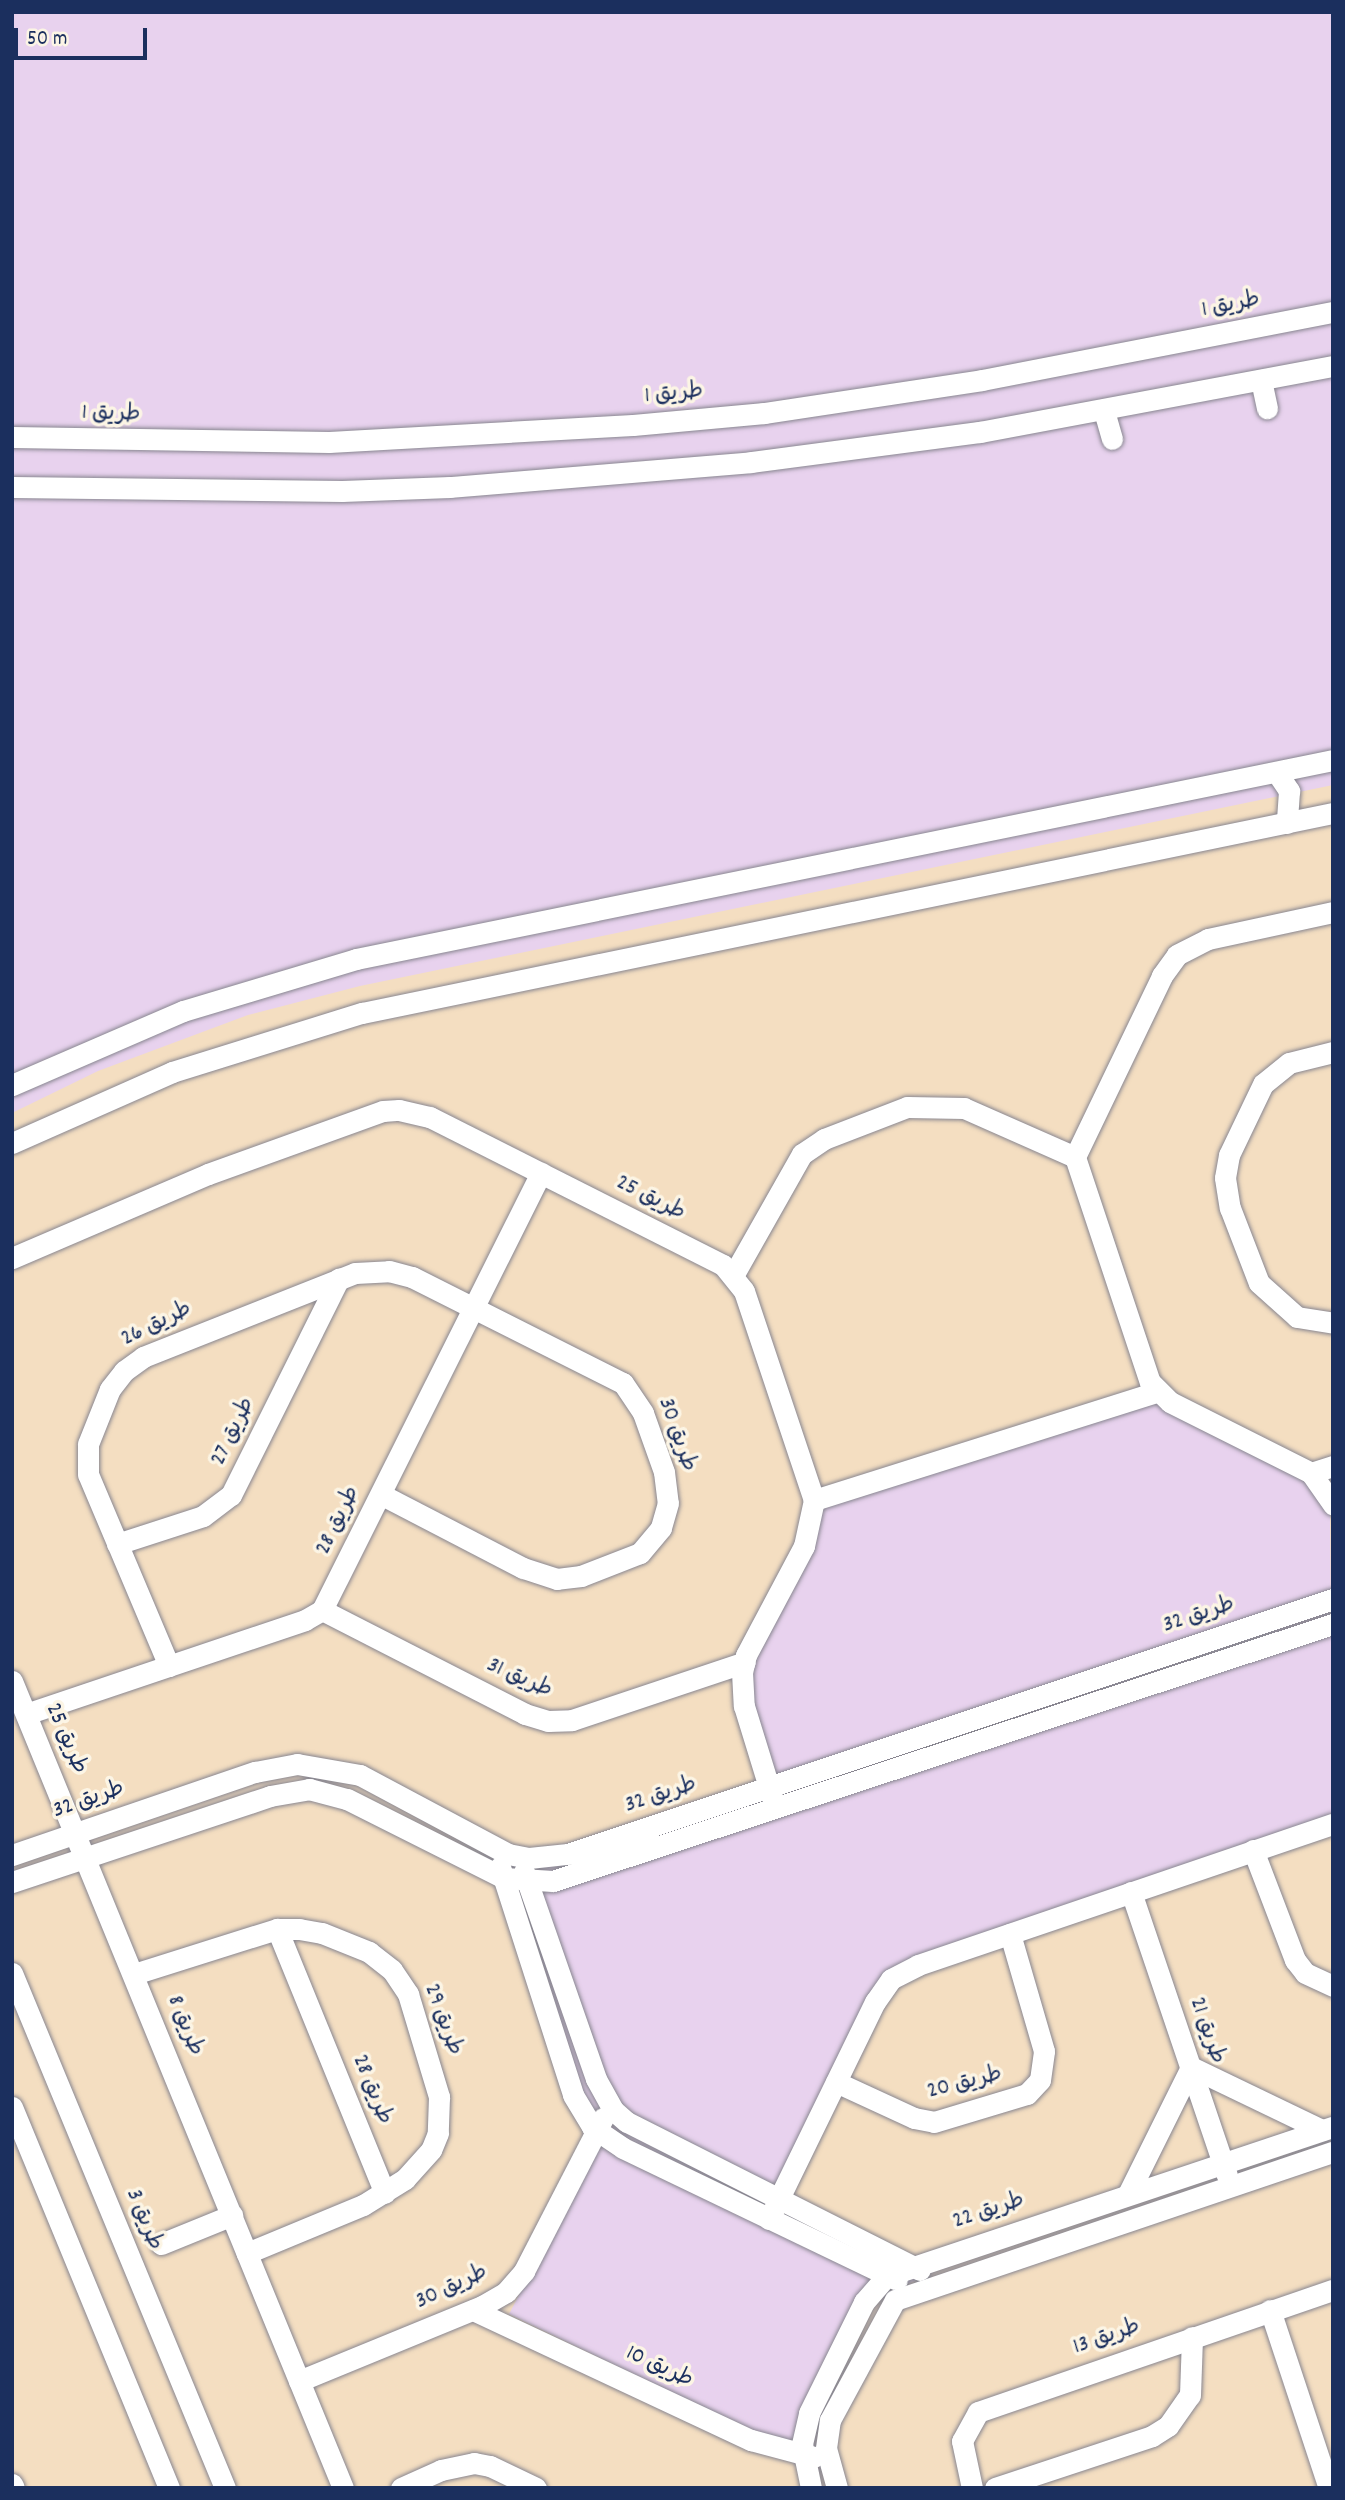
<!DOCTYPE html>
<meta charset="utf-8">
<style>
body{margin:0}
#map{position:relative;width:1345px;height:2500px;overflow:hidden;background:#f4dec1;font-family:Dekko,"Playpen Sans Arabic",sans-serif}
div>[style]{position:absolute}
.built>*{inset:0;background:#e8d2ee}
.roads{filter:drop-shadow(0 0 2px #888690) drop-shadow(0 0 2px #888690)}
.minor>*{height:21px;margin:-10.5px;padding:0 10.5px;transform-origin:10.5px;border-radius:10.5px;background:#fff}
span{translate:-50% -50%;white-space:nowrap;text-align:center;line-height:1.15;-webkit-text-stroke:7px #fcf5e5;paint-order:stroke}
.street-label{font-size:23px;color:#1b2f5e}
.frame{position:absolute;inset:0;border:14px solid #1b2f5e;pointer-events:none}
.scale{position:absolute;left:14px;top:28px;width:133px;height:32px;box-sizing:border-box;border:4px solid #1b2f5e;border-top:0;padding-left:9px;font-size:21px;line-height:24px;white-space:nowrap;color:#1b2f5e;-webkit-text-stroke:5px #fcf5e5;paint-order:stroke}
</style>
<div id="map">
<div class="built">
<i style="clip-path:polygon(12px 12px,1333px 12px,1333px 785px,360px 986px,248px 1015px,98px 1071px,12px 1113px)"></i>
<i style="clip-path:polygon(1158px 1402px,1304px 1475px,1330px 1509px,1333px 1818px,901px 1965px,769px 2204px,918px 2280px,887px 2290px,868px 2313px,819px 2415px,813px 2450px,771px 2440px,509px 2314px,608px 2127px,589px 2107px,581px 2090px,514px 1869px,574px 1864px,780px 1795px,755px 1714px,748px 1672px,810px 1552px,822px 1506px)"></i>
</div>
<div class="roads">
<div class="minor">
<i style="left:1261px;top:380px;width:29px;rotate:78deg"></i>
<i style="left:1104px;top:411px;width:29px;rotate:74deg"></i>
<i style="left:12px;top:437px;width:317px;rotate:0.9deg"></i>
<i style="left:329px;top:442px;width:304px;rotate:-3.2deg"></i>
<i style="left:633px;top:425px;width:132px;rotate:-5.2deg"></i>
<i style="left:764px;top:413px;width:220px;rotate:-8.6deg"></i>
<i style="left:982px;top:380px;width:358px;rotate:-11deg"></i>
<i style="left:12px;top:487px;width:330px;rotate:0.7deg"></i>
<i style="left:342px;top:491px;width:108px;rotate:-2.1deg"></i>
<i style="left:450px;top:487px;width:302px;rotate:-4.7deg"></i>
<i style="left:751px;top:462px;width:231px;rotate:-7.5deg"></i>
<i style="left:980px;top:432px;width:359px;rotate:-10.6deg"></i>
<i style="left:1277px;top:773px;width:22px;rotate:56deg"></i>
<i style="left:1289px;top:791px;width:32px;rotate:94deg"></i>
<i style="left:1333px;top:912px;width:128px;rotate:167.8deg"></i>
<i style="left:1208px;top:939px;width:35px;rotate:153deg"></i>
<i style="left:1177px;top:955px;width:26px;rotate:126deg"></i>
<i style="left:1162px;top:976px;width:201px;rotate:115.7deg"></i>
<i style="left:1075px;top:1157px;width:237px;rotate:71.6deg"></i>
<i style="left:1150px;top:1382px;width:28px;rotate:45deg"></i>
<i style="left:1170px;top:1402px;width:158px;rotate:26.7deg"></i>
<i style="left:1311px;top:1473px;width:39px;rotate:55deg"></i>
<i style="left:1333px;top:1052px;width:45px;rotate:166deg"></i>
<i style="left:1289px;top:1063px;width:33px;rotate:141deg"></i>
<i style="left:1263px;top:1084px;width:79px;rotate:115.6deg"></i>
<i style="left:1229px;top:1155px;width:23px;rotate:100deg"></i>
<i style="left:1225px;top:1178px;width:30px;rotate:81deg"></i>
<i style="left:1230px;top:1208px;width:80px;rotate:68.9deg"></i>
<i style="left:1259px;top:1283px;width:51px;rotate:41.8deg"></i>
<i style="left:1297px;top:1317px;width:36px;rotate:9deg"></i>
<i style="left:12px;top:1085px;width:186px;rotate:-23.4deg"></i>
<i style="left:183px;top:1011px;width:181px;rotate:-16.7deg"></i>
<i style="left:356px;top:959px;width:997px;rotate:-11.51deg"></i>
<i style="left:12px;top:1143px;width:175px;rotate:-23.9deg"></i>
<i style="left:172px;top:1072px;width:199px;rotate:-17.3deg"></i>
<i style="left:362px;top:1013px;width:991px;rotate:-11.64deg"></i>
<i style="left:12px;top:1258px;width:213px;rotate:-23.2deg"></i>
<i style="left:208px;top:1174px;width:186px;rotate:-19.8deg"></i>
<i style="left:383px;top:1111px;width:16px;rotate:-4deg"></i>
<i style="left:399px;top:1110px;width:32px;rotate:13deg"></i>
<i style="left:430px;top:1117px;width:328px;rotate:26.8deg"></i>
<i style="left:723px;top:1265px;width:33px;rotate:51deg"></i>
<i style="left:744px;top:1291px;width:220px;rotate:71.5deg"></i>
<i style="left:814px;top:1500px;width:47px;rotate:102.3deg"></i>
<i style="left:804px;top:1546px;width:123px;rotate:118deg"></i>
<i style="left:746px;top:1655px;width:17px;rotate:103deg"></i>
<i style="left:742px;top:1672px;width:34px;rotate:87deg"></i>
<i style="left:744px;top:1706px;width:98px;rotate:72.9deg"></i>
<i style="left:734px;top:1274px;width:138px;rotate:-60.5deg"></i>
<i style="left:802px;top:1154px;width:27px;rotate:-34deg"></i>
<i style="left:824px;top:1139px;width:89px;rotate:-21.1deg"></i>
<i style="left:907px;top:1107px;width:57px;rotate:1deg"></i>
<i style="left:964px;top:1108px;width:121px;rotate:23.8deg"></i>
<i style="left:1311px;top:1473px;width:23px;rotate:-18deg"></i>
<i style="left:814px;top:1500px;width:360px;rotate:-17.5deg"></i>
<i style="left:117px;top:1544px;width:90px;rotate:-18deg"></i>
<i style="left:203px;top:1516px;width:35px;rotate:-37deg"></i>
<i style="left:231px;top:1495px;width:242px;rotate:-63.5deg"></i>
<i style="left:322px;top:1610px;width:228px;rotate:27.1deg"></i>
<i style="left:525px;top:1714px;width:24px;rotate:17deg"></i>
<i style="left:548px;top:1721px;width:24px;rotate:-2deg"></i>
<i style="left:572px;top:1720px;width:182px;rotate:-18.5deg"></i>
<i style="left:169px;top:1666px;width:208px;rotate:-112.9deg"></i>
<i style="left:88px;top:1474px;width:30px;rotate:-90deg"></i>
<i style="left:88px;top:1444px;width:59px;rotate:-68.2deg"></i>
<i style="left:110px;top:1389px;width:23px;rotate:-52deg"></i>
<i style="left:124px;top:1371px;width:24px;rotate:-36deg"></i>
<i style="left:143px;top:1357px;width:228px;rotate:-21.6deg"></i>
<i style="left:355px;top:1273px;width:34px;rotate:-3deg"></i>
<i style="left:389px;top:1271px;width:24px;rotate:15deg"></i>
<i style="left:412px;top:1277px;width:236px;rotate:26.7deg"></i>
<i style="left:623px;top:1383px;width:36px;rotate:56deg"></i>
<i style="left:643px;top:1413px;width:63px;rotate:70.4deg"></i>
<i style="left:664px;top:1472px;width:31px;rotate:83deg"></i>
<i style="left:668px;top:1503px;width:26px;rotate:106deg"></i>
<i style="left:661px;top:1528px;width:33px;rotate:130deg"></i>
<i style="left:640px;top:1553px;width:63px;rotate:158.7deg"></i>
<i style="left:581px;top:1576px;width:24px;rotate:173deg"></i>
<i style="left:557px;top:1579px;width:36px;rotate:-162deg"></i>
<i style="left:523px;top:1568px;width:159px;rotate:-152.6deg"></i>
<i style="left:12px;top:1681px;width:872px;rotate:67.7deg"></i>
<i style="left:26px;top:1714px;width:294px;rotate:-18.6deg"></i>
<i style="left:305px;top:1620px;width:20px;rotate:-30deg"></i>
<i style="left:322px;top:1610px;width:489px;rotate:-63.4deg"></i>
<i style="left:1253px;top:1850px;width:118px;rotate:69.1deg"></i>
<i style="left:1295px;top:1960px;width:16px;rotate:52deg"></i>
<i style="left:1305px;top:1973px;width:31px;rotate:25deg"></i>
<i style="left:12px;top:1855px;width:257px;rotate:-18.9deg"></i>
<i style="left:255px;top:1772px;width:43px;rotate:-10.8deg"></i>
<i style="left:297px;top:1764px;width:64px;rotate:9.9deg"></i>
<i style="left:360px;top:1775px;width:168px;rotate:28.1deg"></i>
<i style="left:508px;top:1854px;width:21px;rotate:11deg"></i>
<i style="left:529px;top:1858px;width:39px;rotate:-6deg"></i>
<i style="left:568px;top:1854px;width:806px;rotate:-18.43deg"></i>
<i style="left:500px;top:1867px;width:239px;rotate:72.2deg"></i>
<i style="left:573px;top:2095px;width:37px;rotate:59deg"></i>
<i style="left:592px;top:2127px;width:37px;rotate:34deg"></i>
<i style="left:623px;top:2148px;width:304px;rotate:25.7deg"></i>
<i style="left:524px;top:1872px;width:219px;rotate:70.8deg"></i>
<i style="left:596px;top:2079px;width:35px;rotate:61deg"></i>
<i style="left:613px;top:2110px;width:18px;rotate:41deg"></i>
<i style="left:627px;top:2122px;width:328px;rotate:26.8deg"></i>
<i style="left:12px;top:1882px;width:272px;rotate:-18.4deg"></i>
<i style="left:270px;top:1796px;width:40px;rotate:-10deg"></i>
<i style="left:309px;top:1789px;width:39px;rotate:15deg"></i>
<i style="left:347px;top:1799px;width:176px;rotate:26.7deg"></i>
<i style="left:504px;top:1878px;width:49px;rotate:3.5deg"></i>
<i style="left:553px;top:1881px;width:821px;rotate:-18.24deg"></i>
<i style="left:1131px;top:1892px;width:299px;rotate:71.3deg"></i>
<i style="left:277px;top:1929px;width:285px;rotate:67.8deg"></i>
<i style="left:12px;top:1973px;width:557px;rotate:67.53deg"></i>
<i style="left:134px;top:1974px;width:150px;rotate:-17.5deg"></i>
<i style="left:277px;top:1929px;width:22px"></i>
<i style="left:299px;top:1929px;width:23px;rotate:10deg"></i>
<i style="left:322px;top:1933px;width:51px;rotate:22deg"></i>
<i style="left:369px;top:1952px;width:29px;rotate:38deg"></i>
<i style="left:392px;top:1970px;width:29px;rotate:56deg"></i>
<i style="left:408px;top:1994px;width:108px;rotate:73.2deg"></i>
<i style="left:439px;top:2097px;width:36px;rotate:92deg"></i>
<i style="left:438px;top:2133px;width:18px;rotate:112deg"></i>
<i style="left:431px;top:2150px;width:39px;rotate:132deg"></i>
<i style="left:405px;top:2179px;width:49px;rotate:148.2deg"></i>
<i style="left:363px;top:2205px;width:126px;rotate:157.5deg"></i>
<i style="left:836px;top:2082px;width:86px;rotate:24.8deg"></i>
<i style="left:914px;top:2118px;width:20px;rotate:11deg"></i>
<i style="left:934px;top:2122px;width:97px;rotate:-16.8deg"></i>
<i style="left:1027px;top:2094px;width:19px;rotate:-47deg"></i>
<i style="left:1040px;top:2080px;width:29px;rotate:-82deg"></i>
<i style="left:1044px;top:2051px;width:122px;rotate:-106.2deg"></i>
<i style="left:12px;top:2107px;width:412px;rotate:67.6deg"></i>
<i style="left:1128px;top:2194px;width:142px;rotate:-63.6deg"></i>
<i style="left:1191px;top:2067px;width:145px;rotate:25.7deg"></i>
<i style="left:769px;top:2219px;width:242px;rotate:-64deg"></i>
<i style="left:875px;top:2002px;width:28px;rotate:-55deg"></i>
<i style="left:891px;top:1979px;width:30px;rotate:-27deg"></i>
<i style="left:918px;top:1965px;width:438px;rotate:-18.8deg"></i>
<i style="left:161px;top:2244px;width:77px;rotate:-22.2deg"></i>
<i style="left:473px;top:2310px;width:307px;rotate:25.1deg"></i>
<i style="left:751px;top:2440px;width:65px;rotate:15.1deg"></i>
<i style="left:1270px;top:2310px;width:188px;rotate:71.7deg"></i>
<i style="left:299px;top:2381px;width:198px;rotate:-22.3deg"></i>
<i style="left:482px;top:2306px;width:28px;rotate:-30deg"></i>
<i style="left:506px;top:2292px;width:28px;rotate:-49deg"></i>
<i style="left:524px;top:2271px;width:172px;rotate:-62.7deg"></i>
<i style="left:12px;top:2484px;width:4px;rotate:63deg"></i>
<i style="left:401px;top:2488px;width:44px;rotate:-24.2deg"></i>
<i style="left:441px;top:2470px;width:34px;rotate:-12deg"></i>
<i style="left:474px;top:2463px;width:16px;rotate:11deg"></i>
<i style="left:490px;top:2466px;width:51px;rotate:25.6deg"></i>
<i style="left:811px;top:2488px;width:45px;rotate:-101.6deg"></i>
<i style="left:802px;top:2444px;width:32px;rotate:-77deg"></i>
<i style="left:809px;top:2413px;width:124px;rotate:-63.6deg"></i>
<i style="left:864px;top:2302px;width:35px;rotate:-49deg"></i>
<i style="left:887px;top:2276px;width:470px;rotate:-18.5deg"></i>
<i style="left:837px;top:2488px;width:41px;rotate:-105.4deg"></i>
<i style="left:826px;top:2448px;width:28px;rotate:-82deg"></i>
<i style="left:830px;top:2420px;width:136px;rotate:-61.6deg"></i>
<i style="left:895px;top:2300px;width:462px;rotate:-18.7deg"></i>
<i style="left:972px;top:2488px;width:48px;rotate:-102deg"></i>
<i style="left:962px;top:2441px;width:33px;rotate:-61deg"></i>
<i style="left:978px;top:2412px;width:375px;rotate:-19deg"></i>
<i style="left:995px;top:2488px;width:165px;rotate:-18.3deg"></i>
<i style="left:1152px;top:2436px;width:19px;rotate:-32deg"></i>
<i style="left:1168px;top:2426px;width:38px;rotate:-55deg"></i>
<i style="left:1190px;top:2395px;width:58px;rotate:-88deg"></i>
</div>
</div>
<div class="street-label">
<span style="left:1231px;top:306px;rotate:-11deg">طريق 1</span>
<span style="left:674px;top:395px;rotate:-5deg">طريق 1</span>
<span style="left:111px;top:415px;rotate:2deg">طريق 1</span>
<span style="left:650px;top:1199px;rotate:27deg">طريق 25</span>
<span style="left:157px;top:1325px;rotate:-26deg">طريق 26</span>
<span style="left:234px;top:1432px;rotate:-64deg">طريق 27</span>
<span style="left:676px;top:1435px;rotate:71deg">طريق 30</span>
<span style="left:339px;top:1521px;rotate:-64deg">طريق 28</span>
<span style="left:1199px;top:1616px;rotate:-18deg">طريق 32</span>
<span style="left:519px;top:1679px;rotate:24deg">طريق 31</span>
<span style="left:65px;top:1739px;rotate:67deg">طريق 25</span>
<span style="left:661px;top:1796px;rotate:-18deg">طريق 32</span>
<span style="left:89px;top:1801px;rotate:-19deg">طريق 32</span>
<span style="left:442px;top:2020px;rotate:70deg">طريق 29</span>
<span style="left:184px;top:2026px;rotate:68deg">طريق 8</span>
<span style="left:1206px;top:2031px;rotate:71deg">طريق 21</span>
<span style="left:965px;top:2084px;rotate:-14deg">طريق 20</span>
<span style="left:371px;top:2090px;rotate:68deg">طريق 28</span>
<span style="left:989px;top:2212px;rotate:-18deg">طريق 22</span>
<span style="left:143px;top:2220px;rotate:68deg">طريق 3</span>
<span style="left:452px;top:2288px;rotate:-25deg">طريق 30</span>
<span style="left:1107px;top:2338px;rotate:-19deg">طريق 13</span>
<span style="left:659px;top:2368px;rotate:25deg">طريق 10</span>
</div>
<div class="frame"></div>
<div class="scale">50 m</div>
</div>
